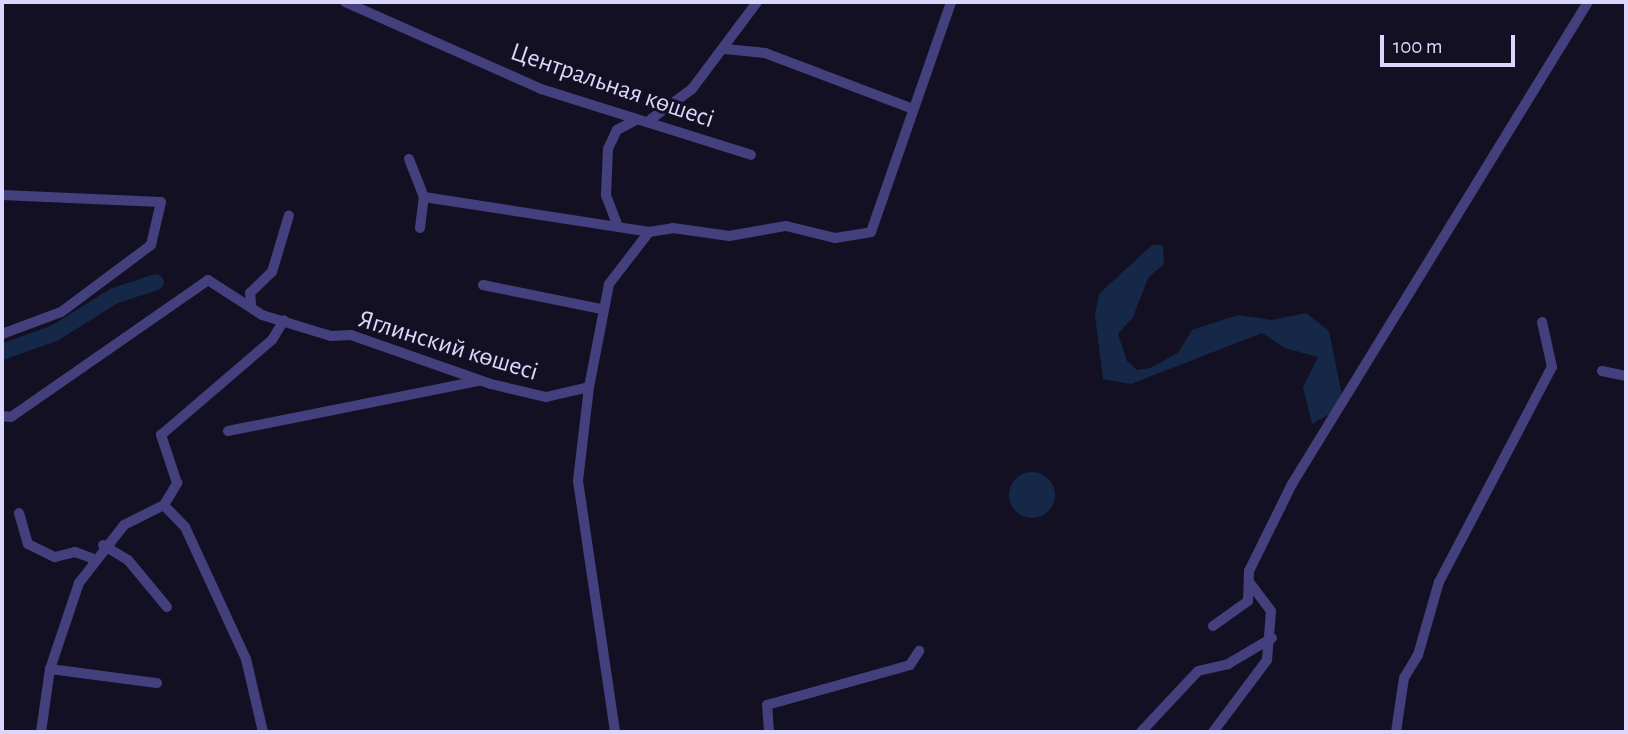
<!DOCTYPE html>
<meta charset="utf-8">
<style>
body{margin:0}
#map{position:relative;width:1628px;height:734px;overflow:hidden;background:#141023;font-family:"Alegreya Sans",sans-serif}
div>[style]{position:absolute}
.water>*{inset:0;background:#152848}
.round{border-radius:50%}
.river>*{height:16px;margin:-8px;padding:0 8px;transform-origin:8px;border-radius:8px;background:#152848}
.street>*{height:10px;margin:-5px;padding:0 5px;transform-origin:5px;border-radius:5px;background:#44407d}
span{translate:-50% -50%;white-space:nowrap;text-align:center;line-height:1.15;-webkit-text-stroke:6px #141023;paint-order:stroke}
.street-label{font-size:26px;color:#dbd6fb}
.frame{position:absolute;inset:0;border:4px solid #dbd6fb;pointer-events:none}
.scale{position:absolute;left:1380px;top:35px;width:135px;height:32px;box-sizing:border-box;border:4px solid #dbd6fb;border-top:0;padding-left:9px;font-size:21px;line-height:24px;white-space:nowrap;color:#dbd6fb;-webkit-text-stroke:5px #141023;paint-order:stroke}
</style>
<div id="map">
<div class="water">
<i style="clip-path:polygon(1152px 245px,1163px 245px,1164px 264px,1148px 278px,1133px 317px,1118px 334px,1127px 361px,1137px 370px,1150px 368px,1178px 353px,1192px 330px,1238px 315px,1272px 320px,1306px 313px,1329px 331px,1342px 395px,1331px 413px,1312px 424px,1303px 387px,1318px 357px,1285px 348px,1262px 333px,1131px 384px,1103px 379px,1095px 315px,1099px 294px)"></i>
<i class="round" style="left:1009px;top:472px;width:46px;height:46px"></i>
</div>
<div class="river">
<i style="left:2px;top:352px;width:56px;rotate:-19.7deg"></i>
<i style="left:55px;top:333px;width:70px;rotate:-32.1deg"></i>
<i style="left:114px;top:296px;width:44px;rotate:-18.4deg"></i>
</div>
<div class="street">
<i style="left:345px;top:2px;width:214px;rotate:23.9deg"></i>
<i style="left:541px;top:89px;width:220px;rotate:17.4deg"></i>
<i style="left:725px;top:49px;width:40px;rotate:5.7deg"></i>
<i style="left:765px;top:53px;width:158px;rotate:20.7deg"></i>
<i style="left:651px;top:119px;width:51px;rotate:-36.2deg"></i>
<i style="left:692px;top:89px;width:109px;rotate:-53.2deg"></i>
<i style="left:409px;top:159px;width:41px;rotate:68.5deg"></i>
<i style="left:2px;top:195px;width:159px;rotate:2.5deg"></i>
<i style="left:161px;top:202px;width:44px;rotate:103.1deg"></i>
<i style="left:151px;top:245px;width:112px;rotate:143.3deg"></i>
<i style="left:61px;top:312px;width:63px;rotate:159.6deg"></i>
<i style="left:617px;top:224px;width:31px;rotate:-111deg"></i>
<i style="left:606px;top:195px;width:46px;rotate:-87.5deg"></i>
<i style="left:608px;top:149px;width:21px;rotate:-65deg"></i>
<i style="left:617px;top:130px;width:21px;rotate:-28deg"></i>
<i style="left:420px;top:228px;width:31px;rotate:-83deg"></i>
<i style="left:424px;top:197px;width:228px;rotate:8.8deg"></i>
<i style="left:483px;top:285px;width:120px;rotate:11.5deg"></i>
<i style="left:251px;top:304px;width:11px;rotate:-95deg"></i>
<i style="left:250px;top:293px;width:30px;rotate:-44deg"></i>
<i style="left:272px;top:272px;width:59px;rotate:-73.4deg"></i>
<i style="left:1602px;top:371px;width:25px;rotate:12deg"></i>
<i style="left:589px;top:387px;width:95px;rotate:96.7deg"></i>
<i style="left:578px;top:481px;width:254px;rotate:81.6deg"></i>
<i style="left:2px;top:416px;width:9px;rotate:6deg"></i>
<i style="left:11px;top:417px;width:240px;rotate:-34.8deg"></i>
<i style="left:208px;top:280px;width:64px;rotate:32.9deg"></i>
<i style="left:262px;top:315px;width:72px;rotate:16.9deg"></i>
<i style="left:331px;top:336px;width:20px;rotate:-3deg"></i>
<i style="left:351px;top:335px;width:148px;rotate:19.3deg"></i>
<i style="left:491px;top:384px;width:57px;rotate:13.3deg"></i>
<i style="left:546px;top:397px;width:44px;rotate:-13.1deg"></i>
<i style="left:589px;top:387px;width:105px;rotate:-79deg"></i>
<i style="left:609px;top:284px;width:66px;rotate:-52.4deg"></i>
<i style="left:649px;top:232px;width:24px;rotate:-9deg"></i>
<i style="left:673px;top:228px;width:57px;rotate:8.1deg"></i>
<i style="left:729px;top:236px;width:58px;rotate:-10deg"></i>
<i style="left:786px;top:226px;width:50px;rotate:13.8deg"></i>
<i style="left:835px;top:238px;width:36px;rotate:-9deg"></i>
<i style="left:871px;top:232px;width:244px;rotate:-70.8deg"></i>
<i style="left:228px;top:431px;width:256px;rotate:-11.3deg"></i>
<i style="left:19px;top:513px;width:32px;rotate:74deg"></i>
<i style="left:28px;top:544px;width:30px;rotate:26deg"></i>
<i style="left:55px;top:557px;width:21px;rotate:-14deg"></i>
<i style="left:75px;top:552px;width:20px;rotate:20deg"></i>
<i style="left:103px;top:545px;width:29px;rotate:31deg"></i>
<i style="left:128px;top:560px;width:61px;rotate:50.3deg"></i>
<i style="left:1213px;top:626px;width:43px;rotate:-35.5deg"></i>
<i style="left:1248px;top:601px;width:30px;rotate:-88deg"></i>
<i style="left:1249px;top:571px;width:97px;rotate:-63.7deg"></i>
<i style="left:1292px;top:484px;width:566px;rotate:-58.45deg"></i>
<i style="left:50px;top:669px;width:108px;rotate:7.5deg"></i>
<i style="left:41px;top:732px;width:64px;rotate:-81.9deg"></i>
<i style="left:50px;top:669px;width:91px;rotate:-71.4deg"></i>
<i style="left:79px;top:583px;width:73px;rotate:-52.2deg"></i>
<i style="left:124px;top:525px;width:45px;rotate:-26.6deg"></i>
<i style="left:263px;top:732px;width:75px;rotate:-103.1deg"></i>
<i style="left:246px;top:659px;width:145px;rotate:-114.8deg"></i>
<i style="left:185px;top:527px;width:30px;rotate:-134deg"></i>
<i style="left:164px;top:505px;width:26px;rotate:-59deg"></i>
<i style="left:177px;top:483px;width:51px;rotate:-108.4deg"></i>
<i style="left:161px;top:435px;width:146px;rotate:-40.6deg"></i>
<i style="left:272px;top:340px;width:23px;rotate:-59deg"></i>
<i style="left:769px;top:732px;width:27px;rotate:-94deg"></i>
<i style="left:767px;top:705px;width:148px;rotate:-15.6deg"></i>
<i style="left:910px;top:665px;width:17px;rotate:-57deg"></i>
<i style="left:1141px;top:732px;width:83px;rotate:-46.9deg"></i>
<i style="left:1198px;top:671px;width:31px;rotate:-13deg"></i>
<i style="left:1228px;top:664px;width:51px;rotate:-30.6deg"></i>
<i style="left:1213px;top:732px;width:90px;rotate:-53.1deg"></i>
<i style="left:1267px;top:660px;width:49px;rotate:-85.3deg"></i>
<i style="left:1271px;top:611px;width:36px;rotate:-127deg"></i>
<i style="left:1396px;top:732px;width:55px;rotate:-81.6deg"></i>
<i style="left:1404px;top:678px;width:27px;rotate:-59deg"></i>
<i style="left:1418px;top:655px;width:76px;rotate:-74deg"></i>
<i style="left:1439px;top:582px;width:243px;rotate:-62.3deg"></i>
<i style="left:1552px;top:367px;width:46px;rotate:-102.5deg"></i>
</div>
<div class="street-label">
<span style="left:612px;top:86px;rotate:19deg">Центральная көшесі</span>
<span style="left:448px;top:346px;rotate:17deg">Яглинский көшесі</span>
</div>
<div class="frame"></div>
<div class="scale">100 m</div>
</div>
